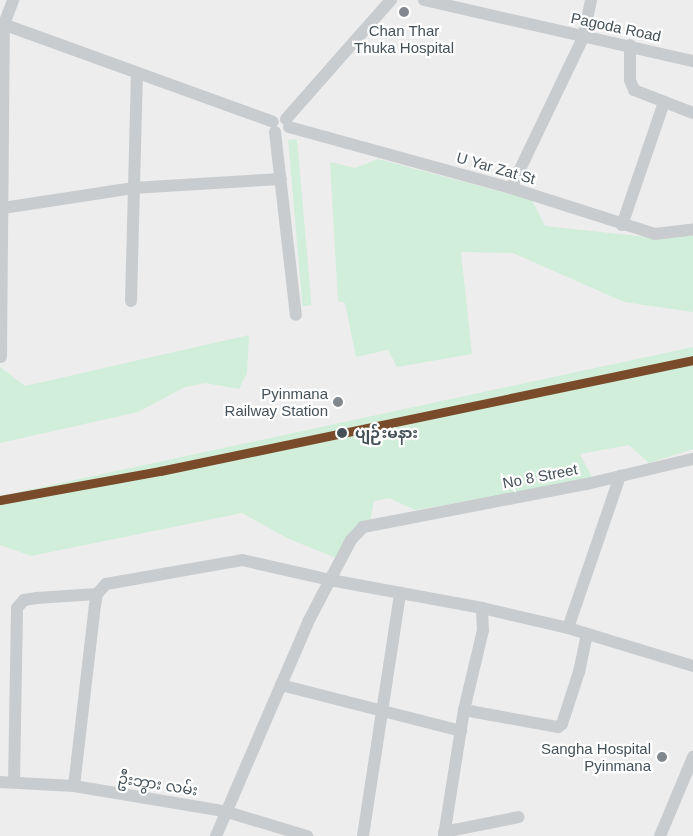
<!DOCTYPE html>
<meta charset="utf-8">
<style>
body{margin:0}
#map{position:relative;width:693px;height:836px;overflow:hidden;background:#eeeded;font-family:Helvetica,"Noto Sans Myanmar",sans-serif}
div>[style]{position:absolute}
.green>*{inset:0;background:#d0eed9;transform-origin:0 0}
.minor>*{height:12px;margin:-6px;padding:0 6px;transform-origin:6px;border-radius:6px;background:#c9ccce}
.rail-1>*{height:9px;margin:-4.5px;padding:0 4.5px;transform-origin:4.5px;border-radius:4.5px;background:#7a4b2a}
.dots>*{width:14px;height:14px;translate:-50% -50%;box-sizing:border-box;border:2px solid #fff;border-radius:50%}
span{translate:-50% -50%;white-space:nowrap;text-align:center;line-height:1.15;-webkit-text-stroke:4.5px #fff;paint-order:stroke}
.street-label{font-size:15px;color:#445159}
.poi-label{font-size:15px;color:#445159}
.right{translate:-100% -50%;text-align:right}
.stop-label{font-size:15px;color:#445159;font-weight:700}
.left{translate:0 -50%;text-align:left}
</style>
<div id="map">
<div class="green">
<i style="left:297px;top:139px;width:167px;height:9px;rotate:85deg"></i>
<i style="clip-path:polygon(378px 159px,532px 200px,545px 226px,666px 239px,693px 234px,693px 312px,624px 302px,513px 253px,461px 252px,472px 354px,397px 367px,388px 350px,356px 357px,345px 303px,338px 301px,330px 162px,355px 168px)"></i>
<i style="clip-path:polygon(249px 335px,247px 373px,239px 389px,205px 383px,185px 387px,138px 412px,0 443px,0 367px,25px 386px)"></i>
<i style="clip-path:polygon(693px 347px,693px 449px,649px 463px,629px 445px,580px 454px,593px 479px,415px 510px,389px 498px,374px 501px,369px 527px,341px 560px,289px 539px,242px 513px,31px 556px,0 545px,0 496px)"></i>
</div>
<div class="minor">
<i style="left:424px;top:0;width:276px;rotate:12.8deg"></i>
<i style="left:0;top:23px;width:290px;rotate:19.9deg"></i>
<i style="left:630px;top:45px;width:35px;rotate:90deg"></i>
<i style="left:630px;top:80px;width:11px;rotate:68deg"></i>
<i style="left:634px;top:90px;width:63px;rotate:21.3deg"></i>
<i style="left:286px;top:119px;width:159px;rotate:-48.6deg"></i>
<i style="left:289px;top:127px;width:230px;rotate:15.4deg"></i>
<i style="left:511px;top:188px;width:151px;rotate:17.7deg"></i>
<i style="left:655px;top:234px;width:38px;rotate:-7deg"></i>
<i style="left:275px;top:132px;width:184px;rotate:83.5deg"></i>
<i style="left:511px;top:188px;width:166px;rotate:-64.4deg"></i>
<i style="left:583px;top:38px;width:39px;rotate:-78deg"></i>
<i style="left:3px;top:208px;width:132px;rotate:-8.7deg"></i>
<i style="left:133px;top:188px;width:148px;rotate:-3.5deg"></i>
<i style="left:622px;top:225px;width:130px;rotate:-71.1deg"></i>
<i style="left:131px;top:301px;width:227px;rotate:-88.5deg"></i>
<i style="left:1px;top:357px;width:333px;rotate:-89.5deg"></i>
<i style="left:4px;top:24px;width:26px;rotate:-69deg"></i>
<i style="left:568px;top:628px;width:161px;rotate:-71.1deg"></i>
<i style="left:281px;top:685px;width:186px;rotate:14.3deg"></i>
<i style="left:464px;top:710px;width:96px;rotate:10.3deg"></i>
<i style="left:558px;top:727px;width:5px;rotate:-37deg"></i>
<i style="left:562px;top:724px;width:55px;rotate:-71.9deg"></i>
<i style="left:579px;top:672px;width:39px;rotate:-78deg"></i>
<i style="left:0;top:782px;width:74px;rotate:3.1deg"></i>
<i style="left:74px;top:786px;width:152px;rotate:9.5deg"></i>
<i style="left:224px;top:811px;width:87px;rotate:16.8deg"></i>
<i style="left:14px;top:782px;width:174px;rotate:-89deg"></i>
<i style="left:17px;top:608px;width:11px;rotate:-49deg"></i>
<i style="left:24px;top:600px;width:12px;rotate:-9deg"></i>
<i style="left:36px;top:598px;width:61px;rotate:-3.8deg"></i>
<i style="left:74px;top:786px;width:182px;rotate:-83.4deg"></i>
<i style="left:95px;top:605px;width:11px;rotate:-80deg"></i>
<i style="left:97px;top:594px;width:13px;rotate:-48deg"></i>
<i style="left:106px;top:584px;width:138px;rotate:-10deg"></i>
<i style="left:242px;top:560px;width:90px;rotate:12.8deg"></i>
<i style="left:330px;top:580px;width:45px;rotate:-62.3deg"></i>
<i style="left:351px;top:540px;width:18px;rotate:-47deg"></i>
<i style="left:363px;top:527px;width:228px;rotate:-10.9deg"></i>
<i style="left:587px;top:484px;width:109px;rotate:-13.3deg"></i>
<i style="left:444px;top:832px;width:76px;rotate:-11.3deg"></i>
<i style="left:216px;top:836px;width:233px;rotate:-66.7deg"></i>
<i style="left:308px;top:622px;width:47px;rotate:-62.4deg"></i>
<i style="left:330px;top:580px;width:155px;rotate:10.4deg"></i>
<i style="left:482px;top:608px;width:88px;rotate:13.1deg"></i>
<i style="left:568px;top:628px;width:131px;rotate:16.9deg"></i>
<i style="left:363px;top:836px;width:246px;rotate:-81.3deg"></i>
<i style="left:444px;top:836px;width:128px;rotate:-81deg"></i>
<i style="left:464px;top:710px;width:82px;rotate:-76.6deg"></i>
<i style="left:483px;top:630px;width:22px;rotate:-93deg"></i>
<i style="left:660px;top:836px;width:86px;rotate:-67.3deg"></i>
</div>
<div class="rail-1">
<i style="left:0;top:500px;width:163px;rotate:-10.3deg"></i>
<i style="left:160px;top:471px;width:544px;rotate:-11.76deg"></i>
</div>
<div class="dots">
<i style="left:404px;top:12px;background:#80888d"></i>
<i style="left:338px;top:402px;background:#80888d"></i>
<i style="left:342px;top:433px;background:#445159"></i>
<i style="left:662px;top:757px;background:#80888d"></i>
</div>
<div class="street-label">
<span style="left:616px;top:27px;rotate:12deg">Pagoda Road</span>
<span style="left:496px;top:168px;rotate:16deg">U Yar Zat St</span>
<span style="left:540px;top:476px;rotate:-11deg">No 8 Street</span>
<span style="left:158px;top:784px;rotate:9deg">ဦးဘွား လမ်း</span>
</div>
<div class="poi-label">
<span style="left:404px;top:39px">Chan Thar<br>Thuka Hospital</span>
<span class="right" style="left:328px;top:402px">Pyinmana<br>Railway Station</span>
<span class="right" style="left:651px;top:757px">Sangha Hospital<br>Pyinmana</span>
</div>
<div class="stop-label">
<span class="left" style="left:355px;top:433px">ပျဉ်းမနား</span>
</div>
</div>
